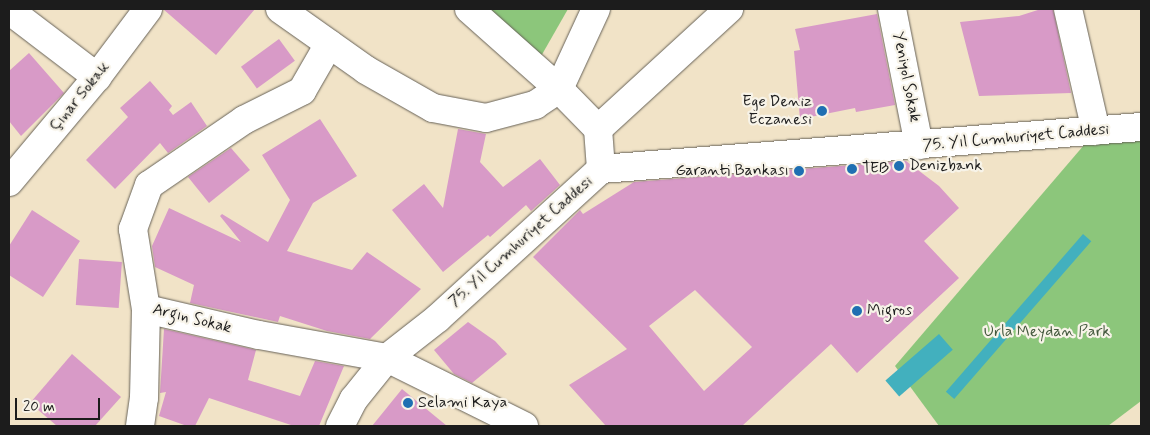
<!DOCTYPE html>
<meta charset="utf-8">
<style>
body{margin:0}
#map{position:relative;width:1150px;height:435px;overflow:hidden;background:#f1e3c7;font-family:Mynerve,sans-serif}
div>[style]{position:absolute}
.green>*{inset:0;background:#8cc67b}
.water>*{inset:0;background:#42b0be;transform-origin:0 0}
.building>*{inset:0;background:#d89ac7;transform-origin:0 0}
.roads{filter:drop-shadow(0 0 1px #676258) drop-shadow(0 0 1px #676258)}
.minor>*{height:28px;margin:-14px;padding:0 14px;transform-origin:14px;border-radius:14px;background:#fff}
.tertiary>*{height:28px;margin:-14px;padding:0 14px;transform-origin:14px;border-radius:14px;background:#fff}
.dots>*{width:14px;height:14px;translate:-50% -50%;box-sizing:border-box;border:2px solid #f7f3e8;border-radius:50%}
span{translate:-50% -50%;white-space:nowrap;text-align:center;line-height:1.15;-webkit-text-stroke:4.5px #f7f3e8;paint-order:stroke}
.street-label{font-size:16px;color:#1c1c1c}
.poi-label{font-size:16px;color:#1c1c1c}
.right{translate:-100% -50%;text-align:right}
.left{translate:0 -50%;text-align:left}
.park-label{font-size:16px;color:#43583d}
.frame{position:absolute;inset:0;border:10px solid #1c1c1c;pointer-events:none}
.scale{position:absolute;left:15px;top:398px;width:85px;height:22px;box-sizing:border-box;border:2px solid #1c1c1c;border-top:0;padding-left:6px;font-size:15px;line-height:18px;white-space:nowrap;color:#1c1c1c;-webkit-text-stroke:4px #f7f3e8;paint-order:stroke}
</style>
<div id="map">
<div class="green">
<i style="clip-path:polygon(453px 9px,568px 9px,536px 65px)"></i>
<i style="clip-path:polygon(1096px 131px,1141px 132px,1141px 401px,1108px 426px,939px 426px,895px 366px)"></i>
</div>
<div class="water">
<i style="left:1083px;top:234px;width:11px;height:209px;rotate:41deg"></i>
<i style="left:939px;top:334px;width:21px;height:71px;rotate:49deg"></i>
</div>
<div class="building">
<i style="clip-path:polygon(163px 9px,255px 9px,216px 55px)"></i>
<i style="clip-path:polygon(1041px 9px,1053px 9px,1071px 93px,979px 96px,960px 22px,1019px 16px)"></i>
<i style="clip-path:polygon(877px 14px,895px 105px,856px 112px,855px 108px,800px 119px,794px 51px,800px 50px,795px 29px)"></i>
<i style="left:279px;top:39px;width:27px;height:47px;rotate:54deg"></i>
<i style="clip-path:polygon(29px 53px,64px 93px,21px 136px,9px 121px,9px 71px)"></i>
<i style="clip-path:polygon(150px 81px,172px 106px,169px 110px,173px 115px,191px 102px,207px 126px,168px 153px,160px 143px,115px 189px,86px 160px,128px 117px,120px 108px)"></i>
<i style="clip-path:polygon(320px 119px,357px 176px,313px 203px,287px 251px,352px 270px,367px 252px,421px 289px,370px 339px,327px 331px,280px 316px,278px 322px,190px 303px,194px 285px,155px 267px,152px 246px,169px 208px,241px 242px,220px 216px,222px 214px,268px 242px,290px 200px,262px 155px)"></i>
<i style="clip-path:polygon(458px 129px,486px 134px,480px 162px,503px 187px,540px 159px,560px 185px,531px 211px,526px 205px,490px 237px,488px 235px,443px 272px,392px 210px,424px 184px,443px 208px)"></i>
<i style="clip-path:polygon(231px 148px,250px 170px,209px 203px,188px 177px)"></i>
<i style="clip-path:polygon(evenodd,906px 161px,939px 186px,959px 208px,924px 241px,959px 278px,857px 373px,831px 344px,742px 426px,606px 426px,569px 385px,627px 349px,533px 257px,580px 210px,583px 214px,634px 182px,906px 161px,695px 290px,752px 347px,704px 391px,649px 326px,695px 290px)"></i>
<i style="clip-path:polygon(32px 210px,80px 241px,43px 297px,9px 275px,9px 246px)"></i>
<i style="left:79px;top:259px;width:43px;height:46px;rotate:4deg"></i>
<i style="clip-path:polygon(468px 322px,495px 341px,507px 354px,472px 383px,454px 374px,434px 350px)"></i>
<i style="clip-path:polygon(164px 329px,256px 350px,248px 380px,300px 396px,315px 361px,344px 366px,319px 426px,294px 426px,209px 398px,195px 426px,187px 426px,159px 416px,166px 392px,160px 393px)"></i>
<i style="clip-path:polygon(72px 354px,121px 397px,95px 426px,57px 426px,30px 403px)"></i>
<i style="clip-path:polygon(402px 389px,447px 426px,372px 426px)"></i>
</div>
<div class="roads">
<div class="minor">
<i style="left:280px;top:9px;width:105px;rotate:35.3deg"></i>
<i style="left:366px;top:70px;width:77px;rotate:29.6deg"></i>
<i style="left:433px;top:108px;width:54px;rotate:10.7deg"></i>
<i style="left:486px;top:118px;width:51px;rotate:-14.9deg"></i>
<i style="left:535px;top:105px;width:29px;rotate:-34deg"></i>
<i style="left:559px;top:89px;width:56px;rotate:45.7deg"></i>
<i style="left:598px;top:129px;width:40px;rotate:85.7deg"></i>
<i style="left:469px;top:9px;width:120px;rotate:41.6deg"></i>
<i style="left:559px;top:89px;width:88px;rotate:-65.2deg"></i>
<i style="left:892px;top:9px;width:139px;rotate:78.8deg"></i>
<i style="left:1068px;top:9px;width:125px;rotate:77.1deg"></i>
<i style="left:9px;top:10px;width:111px;rotate:37.3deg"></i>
<i style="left:329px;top:44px;width:54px;rotate:119.9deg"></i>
<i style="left:302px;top:91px;width:65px;rotate:153.4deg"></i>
<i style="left:244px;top:120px;width:115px;rotate:145.6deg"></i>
<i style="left:149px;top:185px;width:47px;rotate:110deg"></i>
<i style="left:133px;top:229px;width:81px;rotate:80.8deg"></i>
<i style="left:146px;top:309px;width:116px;rotate:13deg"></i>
<i style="left:259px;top:335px;width:130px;rotate:10.2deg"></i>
<i style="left:387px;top:358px;width:153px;rotate:26.4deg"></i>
<i style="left:598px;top:129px;width:178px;rotate:-42.5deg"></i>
<i style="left:9px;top:182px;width:137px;rotate:-50deg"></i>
<i style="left:97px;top:77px;width:85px;rotate:-53.1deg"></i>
<i style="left:140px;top:426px;width:28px;rotate:-82deg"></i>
<i style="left:144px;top:398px;width:89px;rotate:-88.7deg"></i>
</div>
<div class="tertiary">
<i style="left:340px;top:426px;width:30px;rotate:-63deg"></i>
<i style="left:354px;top:399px;width:53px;rotate:-51.2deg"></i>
<i style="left:387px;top:358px;width:65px;rotate:-38.1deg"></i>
<i style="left:438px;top:318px;width:221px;rotate:-42.4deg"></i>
<i style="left:601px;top:169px;width:542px;rotate:-4.45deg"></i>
</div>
</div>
<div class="dots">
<i style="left:822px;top:111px;background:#1f6fb2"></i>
<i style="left:899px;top:166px;background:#1f6fb2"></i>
<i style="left:852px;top:169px;background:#1f6fb2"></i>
<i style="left:799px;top:171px;background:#1f6fb2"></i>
<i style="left:857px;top:311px;background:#1f6fb2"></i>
<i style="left:408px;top:403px;background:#1f6fb2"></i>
</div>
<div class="street-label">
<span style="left:906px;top:77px;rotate:79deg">Yeniyol Sokak</span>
<span style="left:80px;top:97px;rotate:-51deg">Çınar Sokak</span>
<span style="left:1016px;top:138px;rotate:-5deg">75. Yıl Cumhuriyet Caddesi</span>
<span style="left:521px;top:242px;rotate:-42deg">75. Yıl Cumhuriyet Caddesi</span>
<span style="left:192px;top:319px;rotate:14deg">Argın Sokak</span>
</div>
<div class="poi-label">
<span class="right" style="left:812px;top:111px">Ege Deniz<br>Eczanesi</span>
<span class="left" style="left:909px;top:166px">Denizbank</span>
<span class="left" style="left:862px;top:169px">TEB</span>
<span class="right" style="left:789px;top:171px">Garanti Bankası</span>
<span class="left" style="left:867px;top:311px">Migros</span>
<span class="left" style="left:418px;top:403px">Selami Kaya</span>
</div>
<div class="park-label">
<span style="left:1047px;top:332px">Urla Meydan Park</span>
</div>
<div class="frame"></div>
<div class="scale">20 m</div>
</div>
